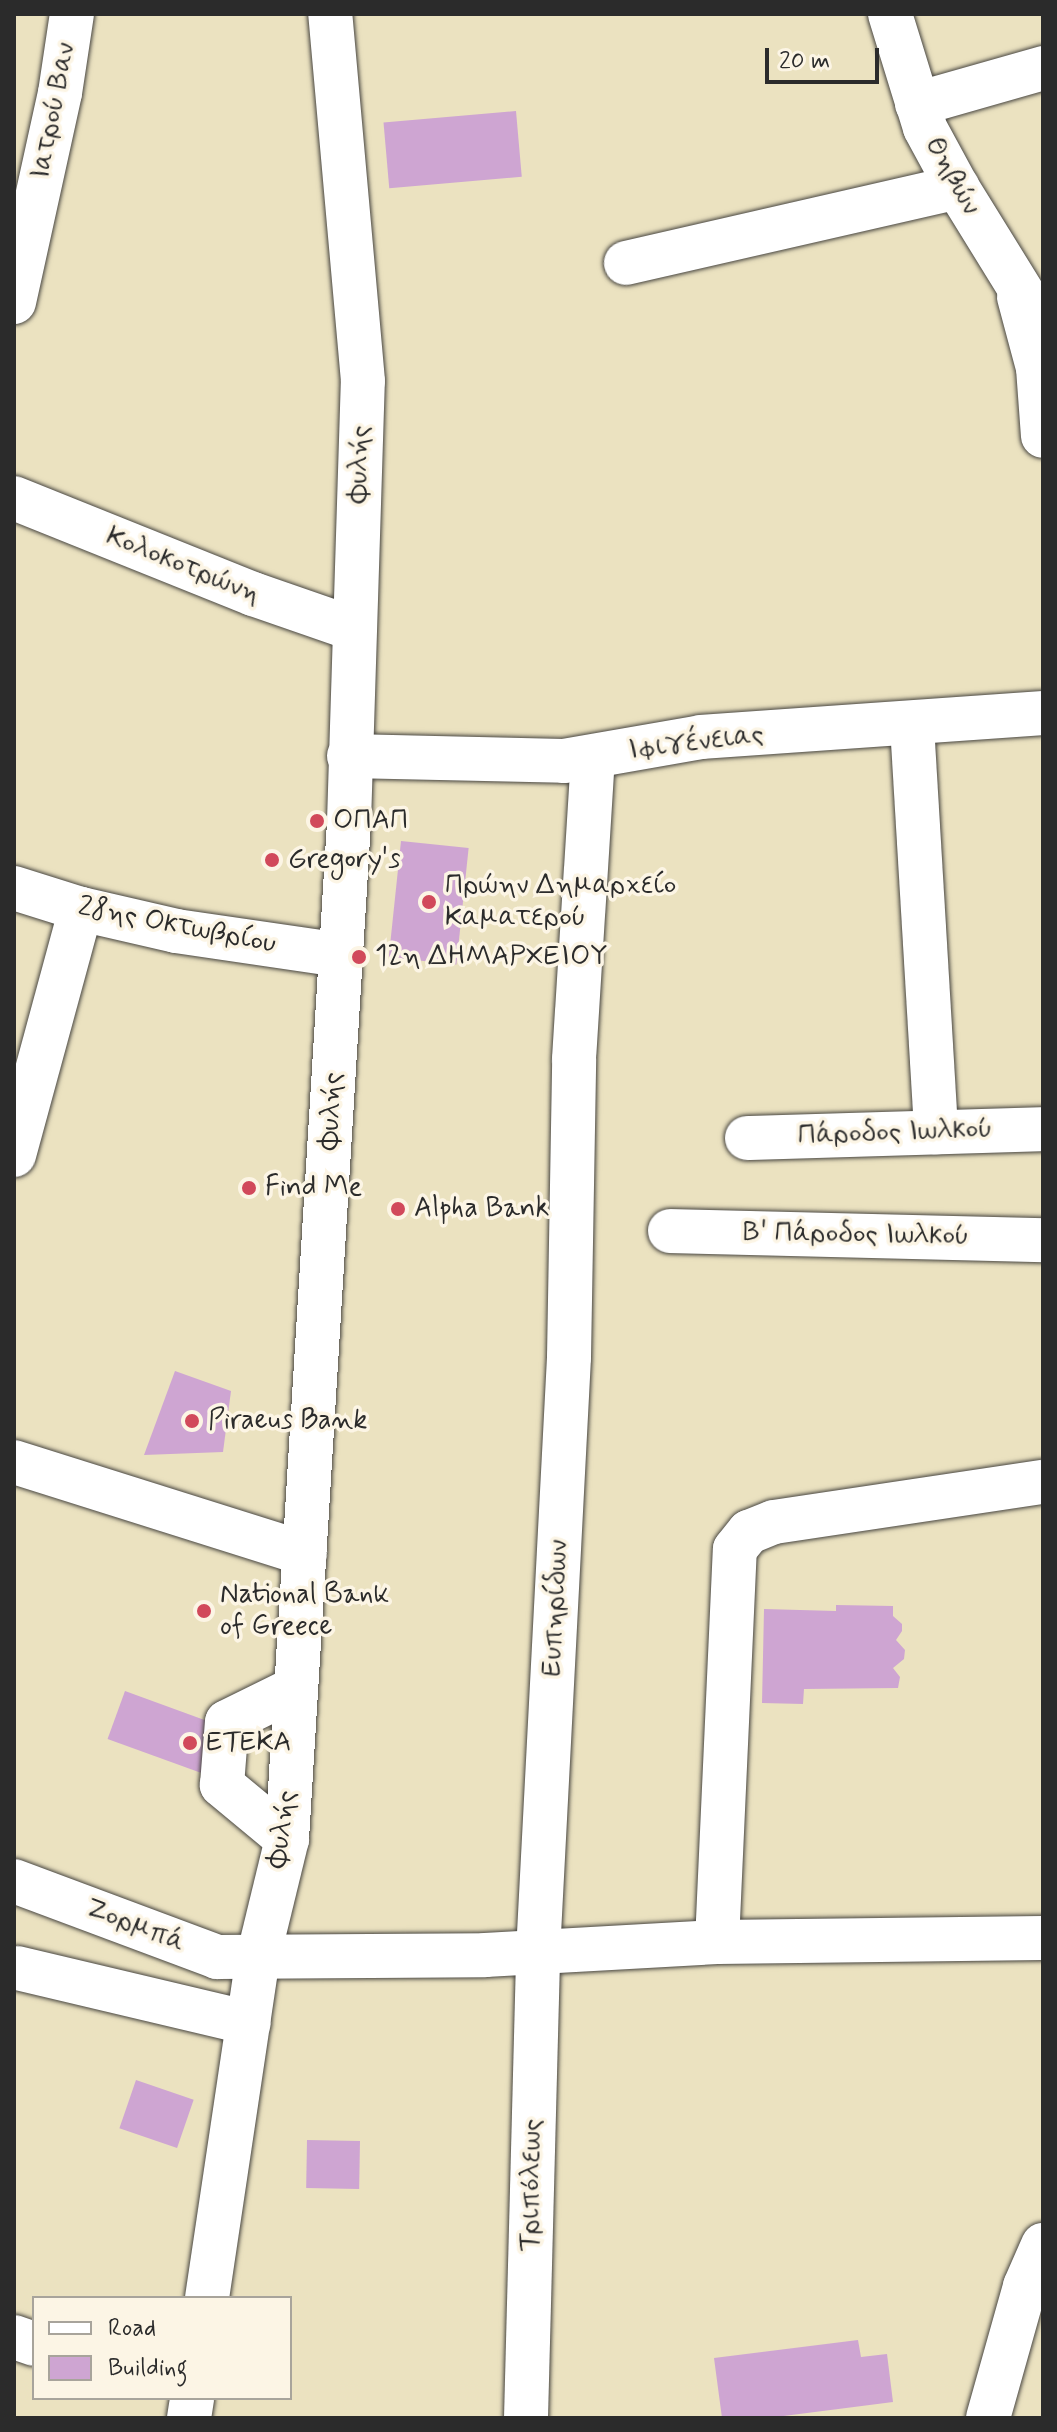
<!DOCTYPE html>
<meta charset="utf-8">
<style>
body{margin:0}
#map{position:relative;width:1057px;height:2432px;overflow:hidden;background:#ebe2c0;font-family:Mynerve,sans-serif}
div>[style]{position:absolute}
.building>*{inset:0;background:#cea5d2;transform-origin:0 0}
.roads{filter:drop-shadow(0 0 2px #484641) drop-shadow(0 0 2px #484641)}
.minor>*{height:44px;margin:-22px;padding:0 22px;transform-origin:22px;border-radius:22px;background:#fff}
.major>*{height:44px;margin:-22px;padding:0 22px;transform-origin:22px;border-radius:22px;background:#fff}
.dots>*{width:22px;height:22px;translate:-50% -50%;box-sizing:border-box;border:4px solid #fcf5e5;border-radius:50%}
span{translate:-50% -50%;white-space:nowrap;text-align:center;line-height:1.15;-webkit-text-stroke:7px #fcf5e5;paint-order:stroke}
.street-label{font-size:28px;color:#2b2b2b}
.poi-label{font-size:28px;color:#2b2b2b}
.left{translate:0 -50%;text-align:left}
.frame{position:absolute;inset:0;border:16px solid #2b2b2b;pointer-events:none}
.legend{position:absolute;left:32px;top:2296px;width:260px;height:104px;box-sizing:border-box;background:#fcf5e5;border:2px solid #a8a49b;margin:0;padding:10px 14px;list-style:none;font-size:24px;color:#2b2b2b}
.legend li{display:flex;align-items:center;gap:16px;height:40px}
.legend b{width:40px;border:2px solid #a8a49b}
.scale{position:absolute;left:765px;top:48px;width:114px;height:36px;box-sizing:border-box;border:4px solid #2b2b2b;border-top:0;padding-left:10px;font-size:24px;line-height:28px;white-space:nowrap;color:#2b2b2b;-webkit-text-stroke:6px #fcf5e5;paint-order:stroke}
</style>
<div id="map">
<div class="building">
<i style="left:516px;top:111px;width:66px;height:133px;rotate:85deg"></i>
<i style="left:401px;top:841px;width:68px;height:117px;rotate:6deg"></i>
<i style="clip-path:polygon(175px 1371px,231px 1391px,223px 1452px,144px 1455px)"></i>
<i style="clip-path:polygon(836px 1605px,893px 1606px,893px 1616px,902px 1624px,902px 1631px,896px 1640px,905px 1650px,904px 1659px,893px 1668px,900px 1677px,898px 1688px,804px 1689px,803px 1704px,762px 1703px,764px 1609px,836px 1611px)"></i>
<i style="left:125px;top:1691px;width:105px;height:51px;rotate:20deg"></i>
<i style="left:136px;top:2080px;width:61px;height:51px;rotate:19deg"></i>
<i style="left:307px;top:2140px;width:53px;height:48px;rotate:1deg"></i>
<i style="clip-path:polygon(858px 2340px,861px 2357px,887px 2354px,893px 2402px,768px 2418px,722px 2418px,714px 2358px)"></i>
</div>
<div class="roads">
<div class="minor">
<i style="left:890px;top:14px;width:119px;rotate:72.9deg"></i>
<i style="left:925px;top:128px;width:67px;rotate:61.5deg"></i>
<i style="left:957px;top:187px;width:163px;rotate:58.3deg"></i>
<i style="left:917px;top:104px;width:131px;rotate:-15.9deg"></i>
<i style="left:626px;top:263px;width:340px;rotate:-12.9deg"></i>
<i style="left:1019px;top:297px;width:73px;rotate:75deg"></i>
<i style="left:1038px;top:368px;width:68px;rotate:85.8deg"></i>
<i style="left:14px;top:302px;width:214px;rotate:-77.6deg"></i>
<i style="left:60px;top:93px;width:80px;rotate:-81.4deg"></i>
<i style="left:14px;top:498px;width:258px;rotate:21.9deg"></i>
<i style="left:253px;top:594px;width:107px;rotate:19.1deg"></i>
<i style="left:912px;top:725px;width:408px;rotate:86.6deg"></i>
<i style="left:349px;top:756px;width:215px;rotate:1.3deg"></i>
<i style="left:564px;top:761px;width:139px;rotate:-9.9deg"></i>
<i style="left:701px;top:737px;width:343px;rotate:-4deg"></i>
<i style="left:14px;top:888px;width:70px;rotate:17.4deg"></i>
<i style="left:81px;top:909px;width:98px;rotate:13deg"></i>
<i style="left:176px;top:931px;width:167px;rotate:8.3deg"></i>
<i style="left:747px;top:1138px;width:296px;rotate:-1.7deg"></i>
<i style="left:14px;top:1155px;width:255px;rotate:-74.8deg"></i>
<i style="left:670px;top:1231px;width:373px;rotate:1.4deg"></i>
<i style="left:14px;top:1462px;width:305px;rotate:17.5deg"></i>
<i style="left:287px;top:1839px;width:85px;rotate:-140.3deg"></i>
<i style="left:222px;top:1785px;width:63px;rotate:-85.5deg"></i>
<i style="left:227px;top:1722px;width:77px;rotate:-26.2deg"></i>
<i style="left:14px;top:1881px;width:217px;rotate:20.5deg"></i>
<i style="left:217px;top:1957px;width:268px;rotate:-0.4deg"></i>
<i style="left:485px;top:1955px;width:232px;rotate:-3.2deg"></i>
<i style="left:717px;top:1942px;width:326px;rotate:-0.7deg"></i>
<i style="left:717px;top:1942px;width:393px;rotate:-87.4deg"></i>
<i style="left:735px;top:1549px;width:22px;rotate:-51deg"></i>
<i style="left:749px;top:1532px;width:27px;rotate:-22deg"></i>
<i style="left:774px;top:1522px;width:272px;rotate:-8.5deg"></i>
<i style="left:17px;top:1968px;width:238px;rotate:13.3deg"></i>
<i style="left:14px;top:2337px;width:21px;rotate:19deg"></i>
<i style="left:526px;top:2418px;width:465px;rotate:-88.5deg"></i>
<i style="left:538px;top:1953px;width:597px;rotate:-87.02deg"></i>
<i style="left:569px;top:1357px;width:298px;rotate:-89deg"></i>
<i style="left:574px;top:1059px;width:302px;rotate:-86.4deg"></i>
<i style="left:988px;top:2418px;width:137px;rotate:-74.3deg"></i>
<i style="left:1025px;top:2286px;width:45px;rotate:-66.3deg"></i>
</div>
<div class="major">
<i style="left:207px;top:2298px;width:344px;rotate:-81.5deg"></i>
<i style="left:258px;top:1958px;width:122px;rotate:-76.3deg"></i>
<i style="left:287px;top:1839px;width:1019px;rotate:-86.51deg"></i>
<i style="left:349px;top:822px;width:441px;rotate:-88.2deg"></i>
<i style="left:363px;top:381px;width:368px;rotate:-95.1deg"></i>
<i style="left:189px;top:2418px;width:20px;rotate:-81deg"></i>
</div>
</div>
<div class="dots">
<i style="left:317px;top:821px;background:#d1495b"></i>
<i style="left:272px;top:860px;background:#d1495b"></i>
<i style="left:429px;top:902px;background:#d1495b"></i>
<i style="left:359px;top:957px;background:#d1495b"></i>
<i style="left:249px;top:1188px;background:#d1495b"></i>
<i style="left:398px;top:1209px;background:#d1495b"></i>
<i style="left:192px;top:1421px;background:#d1495b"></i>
<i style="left:204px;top:1611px;background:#d1495b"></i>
<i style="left:190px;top:1743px;background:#d1495b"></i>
</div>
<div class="street-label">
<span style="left:54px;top:111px;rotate:-79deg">Ιατρού Βαν</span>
<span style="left:952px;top:176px;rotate:61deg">Θηβών</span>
<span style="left:360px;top:464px;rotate:-88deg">Φυλής</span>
<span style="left:183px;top:566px;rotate:22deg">Κολοκοτρώνη</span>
<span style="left:696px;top:743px;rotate:-7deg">Ιφιγένειας</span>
<span style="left:177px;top:926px;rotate:11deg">28ης Οκτωβρίου</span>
<span style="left:332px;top:1111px;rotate:-87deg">Φυλής</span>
<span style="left:895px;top:1133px;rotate:-2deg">Πάροδος Ιωλκού</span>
<span style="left:856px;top:1235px;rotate:1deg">Β' Πάροδος Ιωλκού</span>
<span style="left:556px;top:1608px;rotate:-87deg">Ευπηρίδων</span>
<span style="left:283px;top:1829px;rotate:-82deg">Φυλής</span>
<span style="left:135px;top:1926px;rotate:21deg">Ζορμπά</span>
<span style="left:532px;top:2185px;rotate:-89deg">Τριπόλεως</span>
</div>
<div class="poi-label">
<span class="left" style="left:333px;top:821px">ΟΠΑΠ</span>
<span class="left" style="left:288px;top:860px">Gregory's</span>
<span class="left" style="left:445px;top:902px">Πρώην Δημαρχείο<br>Καματερού</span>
<span class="left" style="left:375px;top:957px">12η ΔΗΜΑΡΧΕΙΟΥ</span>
<span class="left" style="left:265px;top:1188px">Find Me</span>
<span class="left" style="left:414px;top:1209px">Alpha Bank</span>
<span class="left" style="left:208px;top:1421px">Piraeus Bank</span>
<span class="left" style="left:220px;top:1611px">National Bank<br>of Greece</span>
<span class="left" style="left:206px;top:1743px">ΕΤΕΚΑ</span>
</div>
<div class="frame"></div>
<ul class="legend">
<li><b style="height:10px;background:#fff"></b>Road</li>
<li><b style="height:22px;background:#cea5d2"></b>Building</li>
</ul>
<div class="scale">20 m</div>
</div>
